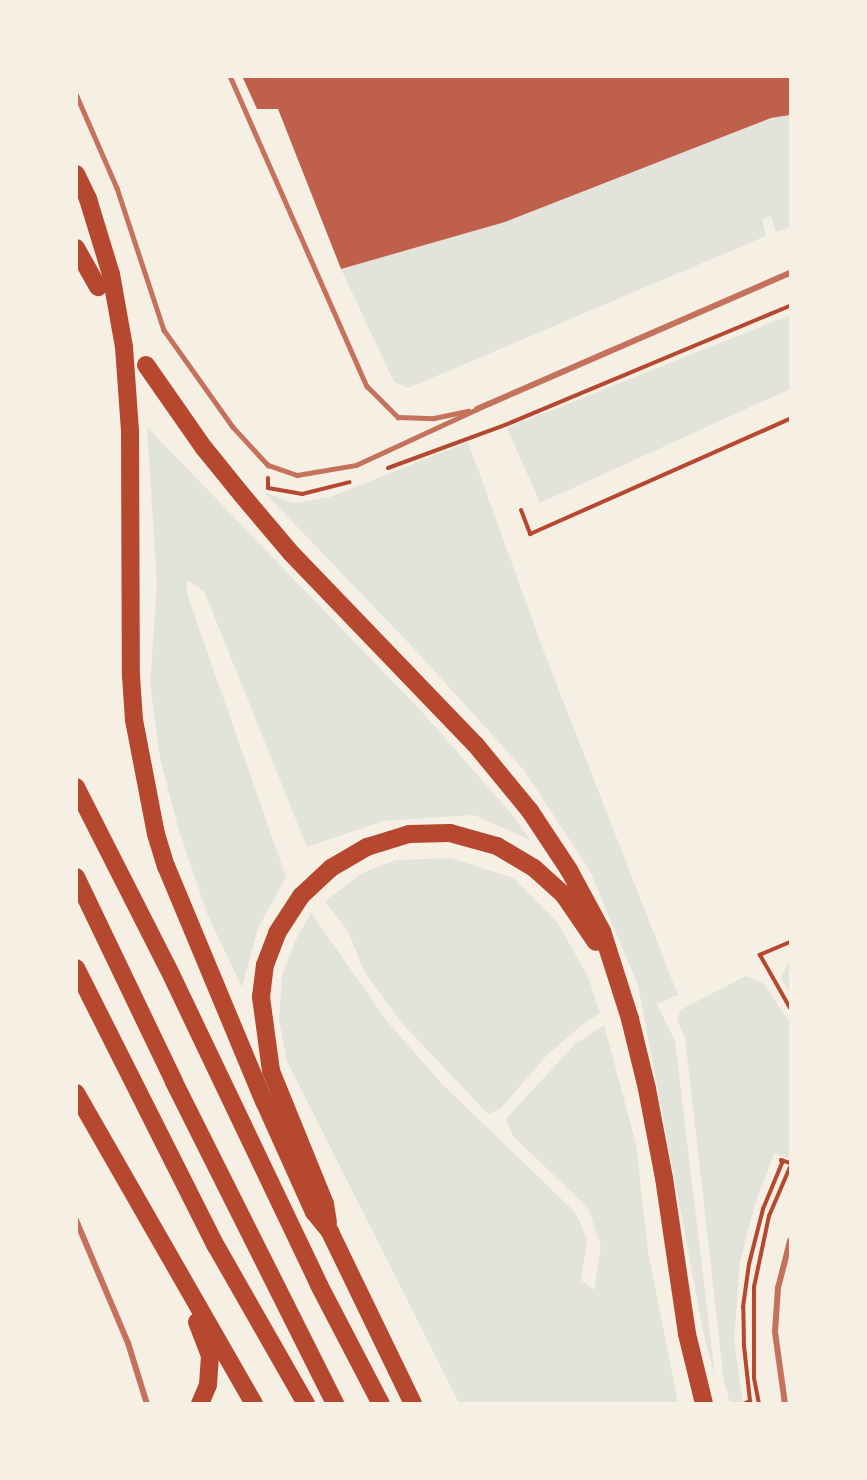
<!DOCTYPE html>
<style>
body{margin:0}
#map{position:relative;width:867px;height:1480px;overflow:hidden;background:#f6efe4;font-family:Mulish,sans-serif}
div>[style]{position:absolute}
.green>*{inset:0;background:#e2e4dc}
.building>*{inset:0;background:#bf614a}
.path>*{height:4px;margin:-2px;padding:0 2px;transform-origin:2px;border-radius:2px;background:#b5482f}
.service>*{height:4.5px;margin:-2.25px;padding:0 2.25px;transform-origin:2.25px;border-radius:2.25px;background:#c5725c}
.minor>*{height:6px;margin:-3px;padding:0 3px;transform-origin:3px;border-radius:3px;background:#c5725c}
.motorway>*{height:18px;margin:-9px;padding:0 9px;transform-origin:9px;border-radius:9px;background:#b5482f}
span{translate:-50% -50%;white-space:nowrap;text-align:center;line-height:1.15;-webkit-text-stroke:5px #f6efe4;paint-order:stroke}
.frame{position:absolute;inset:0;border:78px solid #f6efe4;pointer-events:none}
</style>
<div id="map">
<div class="green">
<i style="clip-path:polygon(790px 115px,790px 227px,776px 232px,771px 216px,762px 219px,766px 236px,408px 388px,394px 382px,341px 269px,505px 222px,771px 118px)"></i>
<i style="clip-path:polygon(790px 315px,790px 389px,540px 503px,507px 428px)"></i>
<i style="clip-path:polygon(147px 427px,423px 713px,515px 818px,530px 840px,474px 815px,383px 821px,307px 847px,204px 591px,187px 580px,187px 594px,286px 877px,258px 928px,242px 987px,208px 916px,178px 827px,160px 758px,150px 684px,157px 584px)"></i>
<i style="clip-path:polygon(468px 442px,544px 652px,678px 995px,657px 1004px,675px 1041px,715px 1375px,705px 1341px,638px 985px,589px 869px,523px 769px,419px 654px,264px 492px,293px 503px,330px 497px)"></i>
<i style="clip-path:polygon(451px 858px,513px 878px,558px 923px,589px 979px,600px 1013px,583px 1024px,547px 1055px,500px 1109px,488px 1114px,400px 1021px,364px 971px,348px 931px,325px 901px,362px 873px,396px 860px)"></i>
<i style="clip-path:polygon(311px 913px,387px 1021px,442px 1084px,576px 1213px,587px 1240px,581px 1280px,594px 1290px,601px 1247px,588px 1208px,513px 1136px,506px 1119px,574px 1045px,604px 1025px,636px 1144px,648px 1251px,678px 1403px,459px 1403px,287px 1061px,279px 1021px,282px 976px,295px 941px)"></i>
<i style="clip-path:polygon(789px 961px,790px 961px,790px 994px,781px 978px)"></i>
<i style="clip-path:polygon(746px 976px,764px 984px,790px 1023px,790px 1155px,789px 1158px,774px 1153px,754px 1207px,740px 1262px,734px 1341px,743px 1403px,730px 1403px,724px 1382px,685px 1037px,677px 1021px,680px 1010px)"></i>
</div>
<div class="building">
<i style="clip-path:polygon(242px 76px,790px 76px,790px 115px,771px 118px,505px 222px,341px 269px,278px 109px,257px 109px)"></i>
</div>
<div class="path">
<i style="left:388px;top:468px;width:125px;rotate:-20.2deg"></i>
<i style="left:505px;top:425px;width:309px;rotate:-22.7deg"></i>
<i style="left:268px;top:478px;width:10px;rotate:90deg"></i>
<i style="left:268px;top:488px;width:35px;rotate:10deg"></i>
<i style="left:302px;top:494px;width:49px;rotate:-14deg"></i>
<i style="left:521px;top:510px;width:26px;rotate:69deg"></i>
<i style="left:530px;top:534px;width:284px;rotate:-23.9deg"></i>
<i style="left:790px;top:942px;width:33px;rotate:157deg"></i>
<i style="left:760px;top:955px;width:61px;rotate:60.5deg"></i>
<i style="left:743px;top:1404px;width:8px;rotate:-23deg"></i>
<i style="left:750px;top:1401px;width:55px;rotate:-96.2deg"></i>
<i style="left:744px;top:1346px;width:39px;rotate:-91deg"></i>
<i style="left:743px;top:1307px;width:43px;rotate:-82.1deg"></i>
<i style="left:749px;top:1264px;width:57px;rotate:-75.7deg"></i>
<i style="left:763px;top:1209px;width:50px;rotate:-67.6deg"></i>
<i style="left:782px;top:1163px;width:3px;rotate:-108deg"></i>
<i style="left:781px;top:1160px;width:9px;rotate:18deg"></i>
<i style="left:759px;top:1404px;width:26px;rotate:-101deg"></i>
<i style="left:754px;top:1378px;width:91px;rotate:-90deg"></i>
<i style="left:754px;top:1287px;width:73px;rotate:-78.1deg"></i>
<i style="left:769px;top:1216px;width:53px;rotate:-66.8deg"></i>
</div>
<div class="service">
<i style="left:230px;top:76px;width:339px;rotate:66.2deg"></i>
<i style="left:367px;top:386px;width:44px;rotate:45deg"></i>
<i style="left:398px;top:417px;width:36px;rotate:2deg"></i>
<i style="left:434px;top:418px;width:35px;rotate:-12deg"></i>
<i style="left:76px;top:94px;width:103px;rotate:66.4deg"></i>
<i style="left:117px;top:188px;width:150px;rotate:71.7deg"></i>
<i style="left:164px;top:330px;width:119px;rotate:54.6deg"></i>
<i style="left:233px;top:427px;width:52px;rotate:47.4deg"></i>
<i style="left:268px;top:465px;width:31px;rotate:19deg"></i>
<i style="left:297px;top:475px;width:60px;rotate:-9.6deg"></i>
<i style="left:356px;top:465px;width:133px;rotate:-24.8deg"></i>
</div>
<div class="minor">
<i style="left:477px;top:409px;width:341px;rotate:-23.5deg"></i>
<i style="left:76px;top:1220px;width:134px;rotate:67.1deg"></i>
<i style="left:128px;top:1343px;width:64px;rotate:72.7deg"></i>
<i style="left:785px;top:1404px;width:73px;rotate:-97.9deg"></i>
<i style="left:775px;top:1332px;width:44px;rotate:-86.1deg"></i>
<i style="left:778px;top:1288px;width:49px;rotate:-75.7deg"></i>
</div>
<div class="motorway">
<i style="left:76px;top:174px;width:28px;rotate:64deg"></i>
<i style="left:88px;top:199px;width:78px;rotate:73deg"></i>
<i style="left:111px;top:274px;width:74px;rotate:79.9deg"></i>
<i style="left:124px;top:347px;width:83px;rotate:85.9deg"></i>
<i style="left:130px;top:430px;width:246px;rotate:89.8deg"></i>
<i style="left:131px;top:676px;width:44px;rotate:86.1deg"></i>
<i style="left:134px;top:720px;width:116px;rotate:79.1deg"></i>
<i style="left:156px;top:834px;width:34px;rotate:73deg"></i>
<i style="left:166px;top:866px;width:255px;rotate:67.4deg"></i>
<i style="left:264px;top:1101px;width:122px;rotate:65.8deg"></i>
<i style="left:314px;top:1212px;width:26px;rotate:51deg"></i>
<i style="left:330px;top:1232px;width:191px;rotate:64.2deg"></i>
<i style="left:76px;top:248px;width:45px;rotate:60.6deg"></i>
<i style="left:146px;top:365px;width:101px;rotate:55.1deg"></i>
<i style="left:204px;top:448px;width:60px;rotate:51deg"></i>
<i style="left:242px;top:495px;width:76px;rotate:49.8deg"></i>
<i style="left:291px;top:553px;width:265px;rotate:46.1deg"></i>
<i style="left:475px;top:744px;width:87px;rotate:50.6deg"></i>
<i style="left:530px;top:811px;width:71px;rotate:56.5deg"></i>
<i style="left:569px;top:870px;width:69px;rotate:61.6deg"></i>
<i style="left:602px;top:931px;width:92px;rotate:72.3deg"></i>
<i style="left:630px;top:1019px;width:72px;rotate:76.3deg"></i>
<i style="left:647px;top:1089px;width:91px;rotate:79.2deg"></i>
<i style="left:664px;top:1178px;width:158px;rotate:81.6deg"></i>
<i style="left:687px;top:1334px;width:72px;rotate:76.3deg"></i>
<i style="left:76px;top:787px;width:203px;rotate:63.1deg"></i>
<i style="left:168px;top:968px;width:351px;rotate:64.5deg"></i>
<i style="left:319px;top:1285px;width:134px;rotate:62.5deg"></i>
<i style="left:76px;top:877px;width:227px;rotate:64.4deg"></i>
<i style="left:174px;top:1082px;width:360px;rotate:63.4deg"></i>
<i style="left:76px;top:968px;width:311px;rotate:63.3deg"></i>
<i style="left:216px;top:1246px;width:182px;rotate:60.3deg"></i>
<i style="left:76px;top:1093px;width:358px;rotate:60.2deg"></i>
<i style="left:328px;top:1223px;width:19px;rotate:-99deg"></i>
<i style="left:325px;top:1204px;width:144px;rotate:-112.1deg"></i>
<i style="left:271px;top:1071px;width:75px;rotate:-97.7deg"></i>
<i style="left:261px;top:997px;width:32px;rotate:-83deg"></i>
<i style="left:265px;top:965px;width:34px;rotate:-69deg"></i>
<i style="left:277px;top:933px;width:44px;rotate:-57deg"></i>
<i style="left:301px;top:896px;width:41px;rotate:-43deg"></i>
<i style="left:331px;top:868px;width:42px;rotate:-30.3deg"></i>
<i style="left:367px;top:847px;width:44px;rotate:-17.2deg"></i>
<i style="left:409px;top:834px;width:41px;rotate:-1.4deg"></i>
<i style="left:450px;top:833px;width:49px;rotate:15.5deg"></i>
<i style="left:497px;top:846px;width:43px;rotate:30.7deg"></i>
<i style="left:534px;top:868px;width:39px;rotate:42deg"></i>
<i style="left:563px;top:894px;width:58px;rotate:55.5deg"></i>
<i style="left:197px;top:1322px;width:36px;rotate:69deg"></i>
<i style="left:210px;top:1356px;width:29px;rotate:94deg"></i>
<i style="left:208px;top:1385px;width:21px;rotate:113deg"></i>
</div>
<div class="frame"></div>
</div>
